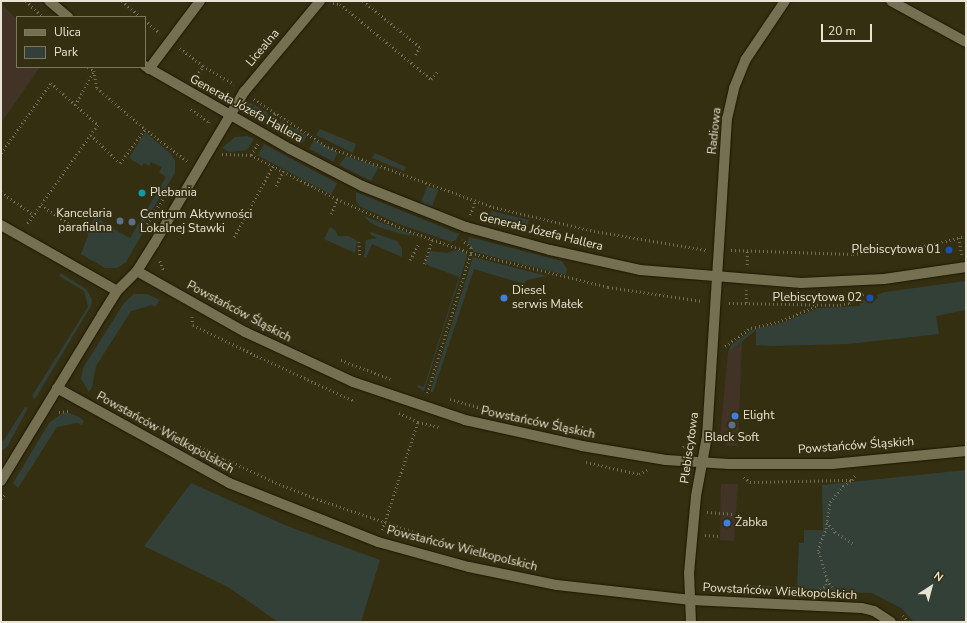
<!DOCTYPE html>
<meta charset="utf-8">
<style>
body{margin:0}
#map{position:relative;width:967px;height:623px;overflow:hidden;background:#352f12;font-family:"Nunito Sans",sans-serif}
div>[style]{position:absolute}
.commercial>*{inset:0;background:#423327}
.green>*{inset:0;background:#324037;transform-origin:0 0}
.path>*{height:2.5px;margin-top:-1.25px;transform-origin:0;background:repeating-linear-gradient(90deg,#726d55 0 1px,transparent 0 4px)}
.roads{filter:drop-shadow(0 0 1px #1c1700) drop-shadow(0 0 1px #1c1700)}
.minor>*{height:10px;margin:-5px;padding:0 5px;transform-origin:5px;border-radius:5px;background:#757051}
.dots>*{width:11px;height:11px;translate:-50% -50%;box-sizing:border-box;border:2px solid #352f12;border-radius:50%}
span{translate:-50% -50%;white-space:nowrap;text-align:center;line-height:1.15;-webkit-text-stroke:3.5px #352f12;paint-order:stroke}
.street-label{font-size:12px;color:#e7e4d3}
.poi-label{font-size:12px;color:#e7e4d3}
.left{translate:0 -50%;text-align:left}
.right{translate:-100% -50%;text-align:right}
.frame{position:absolute;inset:0;border:2px solid #e7e4d3;pointer-events:none}
.legend{position:absolute;left:16px;top:16px;width:130px;height:52px;box-sizing:border-box;background:#352f12;border:1px solid #7c775f;margin:0;padding:5px 7px;list-style:none;font-size:12px;color:#e7e4d3}
.legend li{display:flex;align-items:center;gap:8px;height:20px}
.legend b{width:20px;border:1px solid #7c775f}
.north{position:absolute;left:911px;top:567px;width:40px;height:40px;-webkit-text-stroke:3px #352f12;paint-order:stroke;rotate:36deg;font-size:11px;font-weight:700;line-height:16px;text-align:center;color:#e7e4d3}
.north::after{content:'';display:block;margin:auto;width:14px;height:18px;background:#e7e4d3;clip-path:polygon(50% 0,100% 100%,50% 72%,0 100%)}
.scale{position:absolute;left:821px;top:24px;width:51px;height:18px;box-sizing:border-box;border:2px solid #e7e4d3;border-top:0;padding-left:5px;font-size:12px;line-height:14px;white-space:nowrap;color:#e7e4d3;-webkit-text-stroke:3px #352f12;paint-order:stroke}
</style>
<div id="map">
<div class="commercial">
<i style="clip-path:polygon(1px 3px,17px 20px,17px 67px,40px 67px,1px 123px)"></i>
<i style="clip-path:polygon(742px 342px,738px 446px,727px 446px,720px 438px,728px 353px)"></i>
<i style="clip-path:polygon(721px 484px,738px 484px,734px 541px,720px 540px)"></i>
</div>
<div class="green">
<i style="clip-path:polygon(247px 101px,267px 112px,268px 116px,263px 124px,248px 110px)"></i>
<i style="clip-path:polygon(281px 121px,307px 136px,304px 141px,301px 144px,272px 129px)"></i>
<i style="clip-path:polygon(320px 129px,356px 144px,353px 153px,316px 135px)"></i>
<i style="clip-path:polygon(145px 132px,171px 154px,175px 161px,175px 173px,144px 223px,144px 231px,126px 262px,117px 268px,105px 268px,81px 254px,88px 236px,87px 231px,96px 215px,108px 226px,130px 238px,166px 177px,159px 172px,162px 167px,151px 162px,149px 166px,144px 163px,142px 166px,129px 158px)"></i>
<i style="clip-path:polygon(247px 136px,254px 139px,247px 150px,230px 152px,222px 148px,235px 137px)"></i>
<i style="left:314px;top:140px;width:27px;height:10px;rotate:28deg"></i>
<i style="left:264px;top:144px;width:83px;height:13px;rotate:28deg"></i>
<i style="clip-path:polygon(375px 153px,406px 167px,404px 171px,372px 158px)"></i>
<i style="clip-path:polygon(346px 156px,379px 167px,371px 181px,339px 165px)"></i>
<i style="left:427px;top:186px;width:12px;height:18px;rotate:20deg"></i>
<i style="clip-path:polygon(356px 192px,459px 234px,456px 240px,451px 242px,399px 224px,359px 206px,356px 200px)"></i>
<i style="left:491px;top:211px;width:39px;height:13px;rotate:13deg"></i>
<i style="clip-path:polygon(364px 216px,416px 236px,401px 234px,379px 227px,371px 223px)"></i>
<i style="clip-path:polygon(330px 227px,335px 230px,338px 236px,349px 236px,357px 241px,355px 253px,324px 239px)"></i>
<i style="clip-path:polygon(371px 232px,397px 241px,402px 249px,402px 257px,372px 244px,366px 258px,364px 257px,366px 240px,377px 238px,370px 234px)"></i>
<i style="clip-path:polygon(469px 237px,562px 261px,567px 269px,566px 275px,474px 252px,467px 242px)"></i>
<i style="clip-path:polygon(456px 250px,466px 253px,467px 256px,424px 391px,417px 387px,418px 385px,424px 387px,459px 277px,425px 264px,430px 251px,447px 253px)"></i>
<i style="clip-path:polygon(473px 257px,547px 276px,527px 280px,524px 284px,474px 269px,433px 392px,430px 392px)"></i>
<i style="clip-path:polygon(61px 273px,86px 289px,92px 299px,91px 306px,35px 399px,32px 396px,88px 307px,84px 291px,59px 276px)"></i>
<i style="clip-path:polygon(966px 281px,966px 310px,936px 316px,939px 334px,848px 344px,772px 346px,756px 345px,756px 330px,728px 353px,731px 345px,751px 331px,758px 328px,779px 324px,819px 308px,860px 306px,860px 300px,878px 299px,877px 295px,885px 292px)"></i>
<i style="clip-path:polygon(134px 294px,147px 294px,160px 300px,155px 307px,152px 305px,131px 311px,96px 366px,92px 387px,89px 392px,81px 379px,83px 368px,124px 303px)"></i>
<i style="clip-path:polygon(25px 407px,28px 408px,7px 447px,1px 451px,1px 441px,4px 440px)"></i>
<i style="clip-path:polygon(62px 413px,69px 413px,79px 417px,84px 421px,82px 425px,77px 423px,57px 427px,18px 488px,13px 483px,49px 423px)"></i>
<i style="clip-path:polygon(966px 470px,966px 622px,914px 622px,901px 608px,872px 593px,734px 590px,735px 585px,797px 587px,799px 543px,804px 543px,804px 530px,823px 530px,822px 485px)"></i>
<i style="clip-path:polygon(191px 483px,287px 526px,380px 560px,361px 622px,278px 622px,228px 587px,144px 546px)"></i>
</div>
<div class="path">
<i style="left:26px;top:1px;width:23px;rotate:43deg"></i>
<i style="left:122px;top:1px;width:25px;rotate:40deg"></i>
<i style="left:363px;top:1px;width:73px;rotate:38.9deg"></i>
<i style="left:420px;top:47px;width:9px;rotate:117deg"></i>
<i style="left:333px;top:3px;width:7px;rotate:8deg"></i>
<i style="left:340px;top:4px;width:118px;rotate:39.5deg"></i>
<i style="left:431px;top:79px;width:9px;rotate:-49deg"></i>
<i style="left:145px;top:20px;width:20px;rotate:41deg"></i>
<i style="left:180px;top:48px;width:29px;rotate:38deg"></i>
<i style="left:203px;top:66px;width:36px;rotate:30deg"></i>
<i style="left:88px;top:67px;width:7px;rotate:34deg"></i>
<i style="left:94px;top:71px;width:17px;rotate:80deg"></i>
<i style="left:97px;top:88px;width:63px;rotate:40.5deg"></i>
<i style="left:145px;top:129px;width:53px;rotate:37.3deg"></i>
<i style="left:194px;top:79px;width:16px;rotate:-55deg"></i>
<i style="left:254px;top:99px;width:88px;rotate:33deg"></i>
<i style="left:328px;top:147px;width:176px;rotate:20deg"></i>
<i style="left:493px;top:207px;width:104px;rotate:13.4deg"></i>
<i style="left:594px;top:231px;width:114px;rotate:9.6deg"></i>
<i style="left:75px;top:105px;width:38px;rotate:-61deg"></i>
<i style="left:191px;top:109px;width:22px;rotate:36deg"></i>
<i style="left:209px;top:122px;width:2px;rotate:90deg"></i>
<i style="left:271px;top:122px;width:9px;rotate:-63deg"></i>
<i style="left:91px;top:135px;width:40px;rotate:44deg"></i>
<i style="left:120px;top:163px;width:42px;rotate:-53.7deg"></i>
<i style="left:1px;top:153px;width:86px;rotate:-54.5deg"></i>
<i style="left:51px;top:83px;width:63px;rotate:41.8deg"></i>
<i style="left:98px;top:125px;width:123px;rotate:125.4deg"></i>
<i style="left:222px;top:154px;width:29px;rotate:2deg"></i>
<i style="left:251px;top:155px;width:97px;rotate:27.1deg"></i>
<i style="left:337px;top:199px;width:76px;rotate:24.2deg"></i>
<i style="left:406px;top:230px;width:69px;rotate:19.5deg"></i>
<i style="left:471px;top:253px;width:141px;rotate:13.9deg"></i>
<i style="left:608px;top:287px;width:95px;rotate:8.5deg"></i>
<i style="left:251px;top:155px;width:13px;rotate:-58deg"></i>
<i style="left:276px;top:186px;width:17px;rotate:-65deg"></i>
<i style="left:1px;top:192px;width:40px;rotate:34.9deg"></i>
<i style="left:41px;top:205px;width:47px;rotate:33.7deg"></i>
<i style="left:331px;top:214px;width:16px;rotate:-68deg"></i>
<i style="left:470px;top:215px;width:15px;rotate:-70deg"></i>
<i style="left:148px;top:227px;width:3px;rotate:-108deg"></i>
<i style="left:147px;top:224px;width:38px;rotate:-58deg"></i>
<i style="left:234px;top:237px;width:81px;rotate:-61.2deg"></i>
<i style="left:959px;top:238px;width:17px;rotate:80deg"></i>
<i style="left:359px;top:242px;width:14px;rotate:86deg"></i>
<i style="left:731px;top:250px;width:122px;rotate:1.9deg"></i>
<i style="left:853px;top:254px;width:78px;rotate:-6.7deg"></i>
<i style="left:930px;top:245px;width:37px;rotate:-14deg"></i>
<i style="left:410px;top:260px;width:17px;rotate:-62deg"></i>
<i style="left:160px;top:261px;width:11px;rotate:68deg"></i>
<i style="left:424px;top:264px;width:26px;rotate:-72deg"></i>
<i style="left:747px;top:265px;width:15px;rotate:-90deg"></i>
<i style="left:729px;top:303px;width:111px;rotate:1deg"></i>
<i style="left:840px;top:305px;width:9px;rotate:-13deg"></i>
<i style="left:849px;top:303px;width:17px;rotate:-33deg"></i>
<i style="left:746px;top:303px;width:13px;rotate:-90deg"></i>
<i style="left:192px;top:317px;width:8px;rotate:83deg"></i>
<i style="left:193px;top:325px;width:71px;rotate:25.8deg"></i>
<i style="left:257px;top:356px;width:105px;rotate:24.9deg"></i>
<i style="left:352px;top:400px;width:4px;rotate:-27deg"></i>
<i style="left:725px;top:346px;width:32px;rotate:-35deg"></i>
<i style="left:751px;top:328px;width:28px;rotate:-13deg"></i>
<i style="left:778px;top:322px;width:42px;rotate:-22.3deg"></i>
<i style="left:341px;top:360px;width:53px;rotate:20.8deg"></i>
<i style="left:427px;top:393px;width:147px;rotate:-72.6deg"></i>
<i style="left:471px;top:253px;width:5px;rotate:-90deg"></i>
<i style="left:471px;top:248px;width:12px;rotate:-138deg"></i>
<i style="left:450px;top:399px;width:44px;rotate:15.9deg"></i>
<i style="left:59px;top:412px;width:10px;rotate:-6deg"></i>
<i style="left:399px;top:413px;width:21px;rotate:25deg"></i>
<i style="left:418px;top:422px;width:23px;rotate:13deg"></i>
<i style="left:160px;top:428px;width:124px;rotate:25.3deg"></i>
<i style="left:272px;top:481px;width:48px;rotate:21.8deg"></i>
<i style="left:317px;top:499px;width:140px;rotate:18.7deg"></i>
<i style="left:450px;top:544px;width:4px;rotate:104deg"></i>
<i style="left:683px;top:447px;width:11px;rotate:-34deg"></i>
<i style="left:586px;top:462px;width:54px;rotate:12.8deg"></i>
<i style="left:639px;top:474px;width:9px;rotate:-27deg"></i>
<i style="left:744px;top:477px;width:8px;rotate:40deg"></i>
<i style="left:750px;top:482px;width:102px;rotate:-1.1deg"></i>
<i style="left:852px;top:480px;width:6px;rotate:-59deg"></i>
<i style="left:1px;top:499px;width:7px;rotate:-56deg"></i>
<i style="left:707px;top:512px;width:27px;rotate:4deg"></i>
<i style="left:827px;top:522px;width:13px;rotate:51deg"></i>
<i style="left:835px;top:532px;width:22px;rotate:32deg"></i>
<i style="left:382px;top:530px;width:115px;rotate:-71.7deg"></i>
<i style="left:705px;top:535px;width:14px;rotate:4deg"></i>
<i style="left:827px;top:580px;width:30px;rotate:-107deg"></i>
<i style="left:818px;top:551px;width:8px;rotate:-76deg"></i>
<i style="left:820px;top:543px;width:15px;rotate:-67deg"></i>
<i style="left:826px;top:529px;width:27px;rotate:-82deg"></i>
<i style="left:830px;top:502px;width:21px;rotate:-51deg"></i>
<i style="left:843px;top:486px;width:10px;rotate:-37deg"></i>
<i style="left:817px;top:592px;width:11px;rotate:-38deg"></i>
<i style="left:826px;top:585px;width:5px;rotate:-79deg"></i>
<i style="left:827px;top:580px;width:16px;rotate:55deg"></i>
<i style="left:903px;top:615px;width:9px;rotate:49deg"></i>
</div>
<div class="roads">
<div class="minor">
<i style="left:49px;top:1px;width:25px;rotate:40deg"></i>
<i style="left:891px;top:1px;width:85px;rotate:28.7deg"></i>
<i style="left:145px;top:66px;width:167px;rotate:29.8deg"></i>
<i style="left:290px;top:149px;width:81px;rotate:27.2deg"></i>
<i style="left:362px;top:186px;width:112px;rotate:21.5deg"></i>
<i style="left:466px;top:227px;width:87px;rotate:15.3deg"></i>
<i style="left:550px;top:250px;width:92px;rotate:12.5deg"></i>
<i style="left:640px;top:270px;width:162px;rotate:4.6deg"></i>
<i style="left:801px;top:283px;width:83px;rotate:-2.8deg"></i>
<i style="left:884px;top:279px;width:83px;rotate:-8.3deg"></i>
<i style="left:149px;top:69px;width:85px;rotate:-53.1deg"></i>
<i style="left:1px;top:225px;width:133px;rotate:29.6deg"></i>
<i style="left:137px;top:271px;width:124px;rotate:29.5deg"></i>
<i style="left:245px;top:332px;width:119px;rotate:24.8deg"></i>
<i style="left:353px;top:382px;width:118px;rotate:18.7deg"></i>
<i style="left:465px;top:420px;width:120px;rotate:12.5deg"></i>
<i style="left:582px;top:446px;width:85px;rotate:9.5deg"></i>
<i style="left:666px;top:460px;width:63px;rotate:3.6deg"></i>
<i style="left:729px;top:464px;width:103px"></i>
<i style="left:832px;top:464px;width:135px;rotate:-5.5deg"></i>
<i style="left:57px;top:388px;width:196px;rotate:28.9deg"></i>
<i style="left:229px;top:483px;width:160px;rotate:21.6deg"></i>
<i style="left:378px;top:542px;width:94px;rotate:15.4deg"></i>
<i style="left:469px;top:567px;width:90px;rotate:11.6deg"></i>
<i style="left:557px;top:585px;width:135px;rotate:6.4deg"></i>
<i style="left:691px;top:600px;width:171px;rotate:2.7deg"></i>
<i style="left:862px;top:608px;width:12px;rotate:14deg"></i>
<i style="left:874px;top:611px;width:20px;rotate:33deg"></i>
<i style="left:1px;top:481px;width:194px;rotate:-58.7deg"></i>
<i style="left:102px;top:315px;width:28px;rotate:-58deg"></i>
<i style="left:117px;top:291px;width:28px;rotate:-45deg"></i>
<i style="left:137px;top:271px;width:32px;rotate:-58deg"></i>
<i style="left:154px;top:244px;width:177px;rotate:-59.4deg"></i>
<i style="left:244px;top:92px;width:119px;rotate:-50.1deg"></i>
<i style="left:691px;top:622px;width:49px;rotate:-92.3deg"></i>
<i style="left:689px;top:573px;width:77px;rotate:-84.8deg"></i>
<i style="left:696px;top:496px;width:61px;rotate:-79.6deg"></i>
<i style="left:707px;top:436px;width:318px;rotate:-86.4deg"></i>
<i style="left:727px;top:119px;width:32px;rotate:-77deg"></i>
<i style="left:734px;top:88px;width:31px;rotate:-68deg"></i>
<i style="left:746px;top:59px;width:70px;rotate:-56.1deg"></i>
</div>
</div>
<div class="dots">
<i style="left:142px;top:193px;background:#0f9aa8"></i>
<i style="left:120px;top:221px;background:#5c6f8a"></i>
<i style="left:132px;top:222px;background:#5c6f8a"></i>
<i style="left:949px;top:250px;background:#1a4fb4"></i>
<i style="left:504px;top:298px;background:#3f7fe0"></i>
<i style="left:870px;top:298px;background:#1a4fb4"></i>
<i style="left:735px;top:416px;background:#3f7fe0"></i>
<i style="left:732px;top:425px;background:#5c6f8a"></i>
<i style="left:727px;top:523px;background:#3f7fe0"></i>
</div>
<div class="street-label">
<span style="left:263px;top:48px;rotate:-50deg">Licealna</span>
<span style="left:246px;top:109px;rotate:29deg">Generała Józefa Hallera</span>
<span style="left:715px;top:131px;rotate:-84deg">Radiowa</span>
<span style="left:541px;top:232px;rotate:14deg">Generała Józefa Hallera</span>
<span style="left:239px;top:312px;rotate:28deg">Powstańców Śląskich</span>
<span style="left:538px;top:423px;rotate:12deg">Powstańców Śląskich</span>
<span style="left:165px;top:433px;rotate:29deg">Powstańców Wielkopolskich</span>
<span style="left:856px;top:446px;rotate:-4deg">Powstańców Śląskich</span>
<span style="left:690px;top:448px;rotate:-82deg">Plebiscytowa</span>
<span style="left:462px;top:549px;rotate:14deg">Powstańców Wielkopolskich</span>
<span style="left:780px;top:592px;rotate:3deg">Powstańców Wielkopolskich</span>
</div>
<div class="poi-label">
<span class="left" style="left:150px;top:193px">Plebania</span>
<span class="right" style="left:112px;top:221px">Kancelaria<br>parafialna</span>
<span class="left" style="left:140px;top:222px">Centrum Aktywności<br>Lokalnej Stawki</span>
<span class="right" style="left:941px;top:250px">Plebiscytowa 01</span>
<span class="left" style="left:512px;top:298px">Diesel<br>serwis Małek</span>
<span class="right" style="left:862px;top:298px">Plebiscytowa 02</span>
<span class="left" style="left:743px;top:416px">Elight</span>
<span style="left:732px;top:438px">Black Soft</span>
<span class="left" style="left:735px;top:523px">Żabka</span>
</div>
<div class="frame"></div>
<ul class="legend">
<li><b style="height:5px;background:#757051"></b>Ulica</li>
<li><b style="height:11px;background:#324037"></b>Park</li>
</ul>
<div class="north">N</div>
<div class="scale">20 m</div>
</div>
